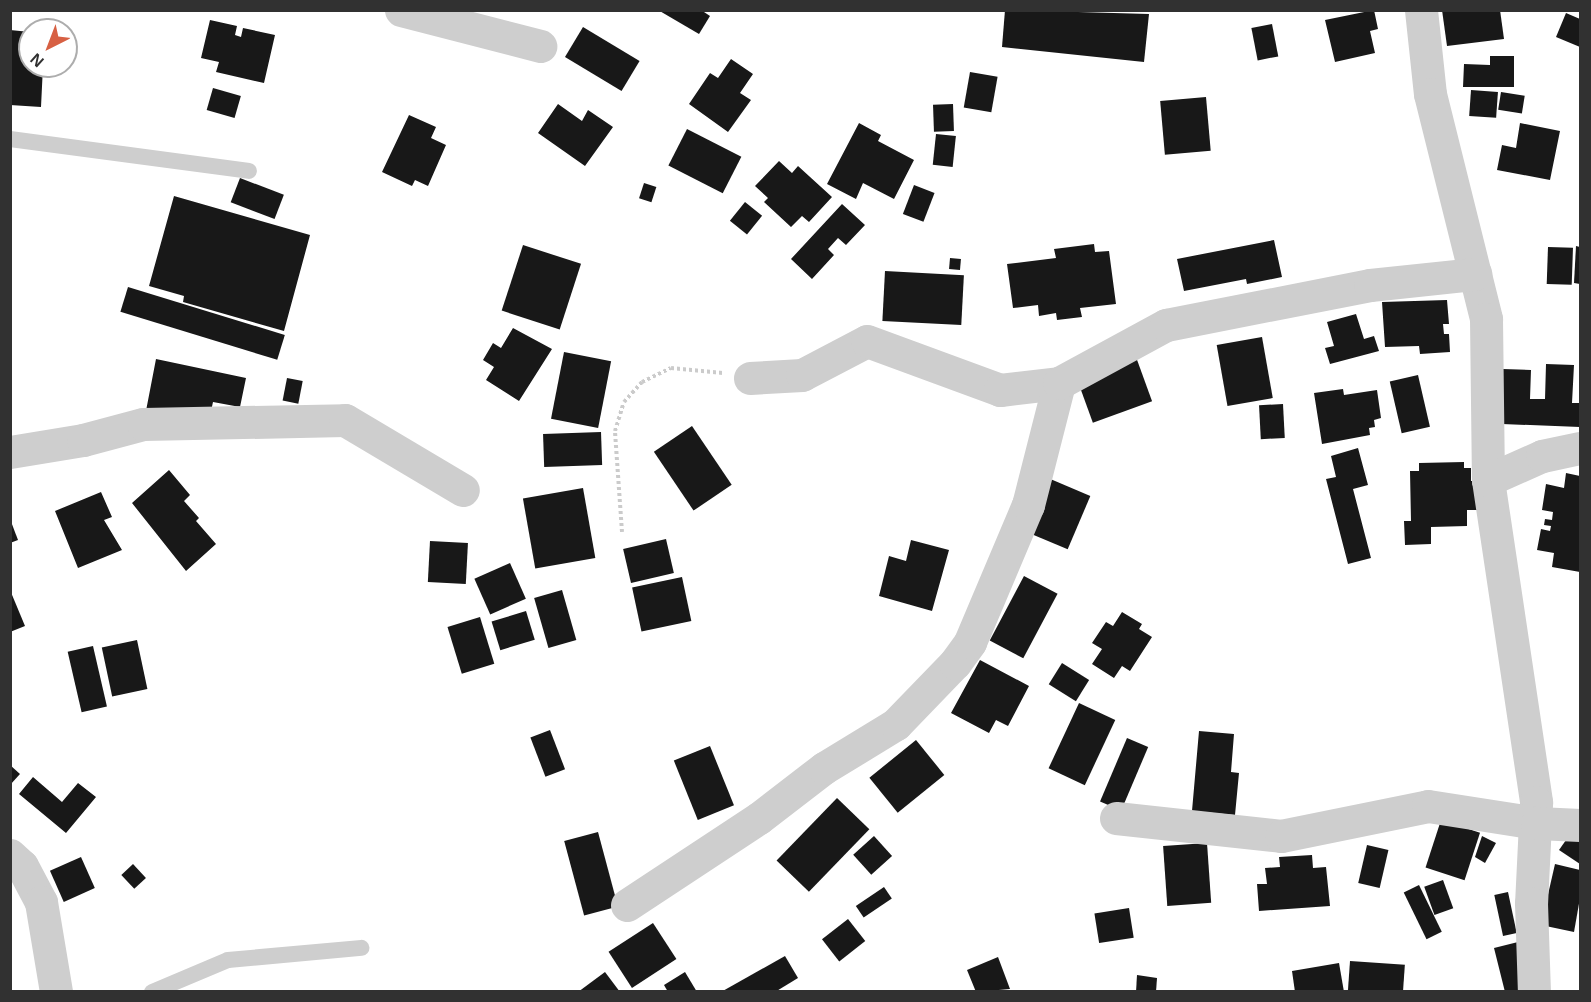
<!DOCTYPE html>
<style>
body{margin:0}
#map{position:relative;width:1591px;height:1002px;overflow:hidden;background:#fff;font-family:Arial,sans-serif}
div>[style]{position:absolute}
.building>*{inset:0;background:#181818;transform-origin:0 0}
.path>*{height:4px;margin-top:-2px;transform-origin:0;background:repeating-linear-gradient(90deg,#cbcbcb 0 3px,transparent 0 6px)}
.service>*{height:16px;margin:-8px;padding:0 8px;transform-origin:8px;border-radius:8px;background:#cecece}
.minor>*{height:33px;margin:-16.5px;padding:0 16.5px;transform-origin:16.5px;border-radius:16.5px;background:#cecece}
span{translate:-50% -50%;white-space:nowrap;text-align:center;line-height:1.15;-webkit-text-stroke:6px #fff;paint-order:stroke}
.frame{position:absolute;inset:0;border:12px solid #313131;pointer-events:none}
.north{position:absolute;left:18px;top:18px;width:60px;height:60px;box-sizing:border-box;background:#fff;border:2px solid #adadad;border-radius:50%;rotate:222deg;font-size:16px;font-weight:700;line-height:24px;text-align:center;color:#313131}
.north::after{content:'';display:block;margin:auto;width:21px;height:27px;background:#d76043;clip-path:polygon(50% 0,100% 100%,50% 72%,0 100%)}
</style>
<div id="map">
<div class="building">
<i style="clip-path:polygon(658px 10px,701px 10px,710px 16px,699px 34px)"></i>
<i style="clip-path:polygon(1005px 10px,1149px 14px,1144px 62px,1002px 47px)"></i>
<i style="clip-path:polygon(1374px 10px,1378px 29px,1370px 31px,1375px 53px,1335px 62px,1325px 20px)"></i>
<i style="clip-path:polygon(1442px 10px,1500px 10px,1504px 39px,1447px 46px)"></i>
<i style="clip-path:polygon(1566px 13px,1580px 19px,1580px 47px,1556px 37px)"></i>
<i style="clip-path:polygon(210px 20px,237px 26px,235px 35px,241px 37px,243px 28px,275px 35px,264px 83px,216px 72px,219px 62px,201px 58px)"></i>
<i style="left:1272px;top:24px;width:33px;height:21px;rotate:79deg"></i>
<i style="left:583px;top:27px;width:66px;height:35px;rotate:31deg"></i>
<i style="clip-path:polygon(10px 30px,30px 32px,30px 66px,43px 66px,41px 107px,10px 105px)"></i>
<i style="clip-path:polygon(1490px 56px,1514px 56px,1514px 87px,1463px 87px,1464px 64px,1490px 65px)"></i>
<i style="clip-path:polygon(731px 59px,753px 74px,740px 93px,751px 100px,728px 132px,689px 104px,710px 73px,718px 78px)"></i>
<i style="left:970px;top:72px;width:28px;height:36px;rotate:10deg"></i>
<i style="left:213px;top:88px;width:29px;height:23px;rotate:16deg"></i>
<i style="left:1471px;top:90px;width:27px;height:26px;rotate:4deg"></i>
<i style="left:1501px;top:92px;width:24px;height:18px;rotate:9deg"></i>
<i style="left:1206px;top:97px;width:54px;height:46px;rotate:85deg"></i>
<i style="clip-path:polygon(558px 104px,582px 121px,588px 110px,613px 127px,585px 166px,538px 133px)"></i>
<i style="left:953px;top:104px;width:27px;height:20px;rotate:88deg"></i>
<i style="clip-path:polygon(409px 115px,436px 127px,431px 138px,446px 145px,428px 186px,415px 180px,412px 186px,382px 172px)"></i>
<i style="clip-path:polygon(859px 123px,881px 135px,878px 141px,914px 160px,894px 199px,863px 183px,856px 199px,827px 184px)"></i>
<i style="clip-path:polygon(1520px 123px,1560px 131px,1550px 180px,1497px 170px,1502px 145px,1516px 148px)"></i>
<i style="left:687px;top:129px;width:61px;height:41px;rotate:27deg"></i>
<i style="left:936px;top:134px;width:20px;height:31px;rotate:6deg"></i>
<i style="clip-path:polygon(779px 161px,792px 173px,798px 166px,832px 197px,809px 222px,802px 216px,791px 227px,764px 202px,768px 198px,755px 186px)"></i>
<i style="left:240px;top:178px;width:47px;height:26px;rotate:21deg"></i>
<i style="left:644px;top:183px;width:13px;height:16px;rotate:18deg"></i>
<i style="left:914px;top:185px;width:22px;height:31px;rotate:21deg"></i>
<i style="clip-path:polygon(174px 196px,310px 235px,284px 331px,183px 302px,184px 296px,149px 286px)"></i>
<i style="left:745px;top:202px;width:22px;height:24px;rotate:39deg"></i>
<i style="clip-path:polygon(842px 204px,865px 225px,846px 245px,838px 238px,828px 249px,834px 255px,812px 279px,791px 259px)"></i>
<i style="clip-path:polygon(1274px 240px,1282px 277px,1247px 284px,1246px 279px,1184px 291px,1177px 259px)"></i>
<i style="clip-path:polygon(1094px 244px,1095px 252px,1109px 251px,1116px 304px,1080px 308px,1082px 317px,1057px 320px,1056px 313px,1039px 316px,1038px 305px,1013px 308px,1007px 264px,1056px 258px,1054px 249px)"></i>
<i style="left:523px;top:245px;width:61px;height:69px;rotate:18deg"></i>
<i style="clip-path:polygon(1576px 246px,1580px 247px,1580px 284px,1574px 283px)"></i>
<i style="left:1548px;top:247px;width:25px;height:37px;rotate:2deg"></i>
<i style="left:950px;top:258px;width:11px;height:11px;rotate:5deg"></i>
<i style="left:885px;top:271px;width:79px;height:50px;rotate:3deg"></i>
<i style="left:128px;top:287px;width:164px;height:26px;rotate:17deg"></i>
<i style="clip-path:polygon(1447px 300px,1449px 324px,1443px 324px,1444px 334px,1449px 334px,1450px 352px,1420px 354px,1419px 346px,1385px 347px,1382px 302px)"></i>
<i style="clip-path:polygon(1356px 314px,1364px 339px,1374px 336px,1379px 351px,1330px 364px,1325px 348px,1334px 346px,1327px 322px)"></i>
<i style="clip-path:polygon(513px 328px,552px 349px,519px 401px,486px 380px,494px 367px,483px 360px,493px 343px,501px 348px)"></i>
<i style="left:1262px;top:337px;width:62px;height:46px;rotate:80deg"></i>
<i style="left:564px;top:352px;width:48px;height:68px;rotate:11deg"></i>
<i style="left:1136px;top:357px;width:47px;height:63px;rotate:70deg"></i>
<i style="clip-path:polygon(156px 359px,246px 378px,240px 407px,213px 402px,210px 416px,145px 416px)"></i>
<i style="clip-path:polygon(1546px 364px,1574px 365px,1572px 403px,1580px 403px,1580px 427px,1502px 424px,1503px 369px,1531px 370px,1530px 399px,1545px 399px)"></i>
<i style="left:1418px;top:375px;width:53px;height:29px;rotate:77deg"></i>
<i style="left:287px;top:378px;width:16px;height:23px;rotate:11deg"></i>
<i style="clip-path:polygon(1343px 389px,1344px 395px,1377px 390px,1381px 418px,1374px 420px,1375px 427px,1369px 428px,1370px 435px,1322px 444px,1314px 393px)"></i>
<i style="left:1283px;top:404px;width:34px;height:24px;rotate:87deg"></i>
<i style="left:692px;top:426px;width:71px;height:46px;rotate:56deg"></i>
<i style="left:601px;top:432px;width:33px;height:58px;rotate:88deg"></i>
<i style="clip-path:polygon(1358px 448px,1368px 485px,1353px 489px,1371px 558px,1348px 564px,1326px 479px,1336px 477px,1331px 456px)"></i>
<i style="clip-path:polygon(1464px 462px,1464px 468px,1471px 468px,1471px 481px,1476px 481px,1477px 510px,1467px 510px,1467px 526px,1431px 527px,1431px 544px,1405px 545px,1404px 521px,1411px 521px,1410px 471px,1419px 471px,1419px 463px)"></i>
<i style="clip-path:polygon(169px 470px,190px 495px,184px 501px,199px 518px,196px 521px,216px 544px,186px 571px,132px 503px)"></i>
<i style="clip-path:polygon(1566px 473px,1580px 476px,1580px 572px,1552px 567px,1554px 553px,1537px 550px,1541px 529px,1550px 531px,1551px 526px,1544px 525px,1545px 519px,1552px 520px,1553px 512px,1542px 510px,1546px 484px,1564px 488px)"></i>
<i style="left:1048px;top:478px;width:46px;height:58px;rotate:23deg"></i>
<i style="left:583px;top:488px;width:71px;height:61px;rotate:80deg"></i>
<i style="clip-path:polygon(101px 492px,112px 517px,104px 520px,122px 550px,78px 568px,55px 511px)"></i>
<i style="clip-path:polygon(10px 519px,18px 540px,10px 543px)"></i>
<i style="left:666px;top:539px;width:35px;height:44px;rotate:77deg"></i>
<i style="clip-path:polygon(911px 540px,949px 550px,932px 611px,879px 596px,889px 556px,906px 561px)"></i>
<i style="left:430px;top:541px;width:38px;height:41px;rotate:3deg"></i>
<i style="left:510px;top:563px;width:39px;height:39px;rotate:66deg"></i>
<i style="left:1024px;top:576px;width:38px;height:73px;rotate:28deg"></i>
<i style="left:682px;top:577px;width:45px;height:51px;rotate:78deg"></i>
<i style="clip-path:polygon(10px 590px,25px 626px,10px 632px)"></i>
<i style="left:562px;top:590px;width:52px;height:29px;rotate:74deg"></i>
<i style="left:526px;top:611px;width:30px;height:36px;rotate:73deg"></i>
<i style="clip-path:polygon(1122px 612px,1142px 624px,1139px 629px,1152px 637px,1130px 671px,1122px 666px,1114px 678px,1092px 664px,1102px 649px,1092px 643px,1106px 622px,1113px 626px)"></i>
<i style="left:480px;top:617px;width:49px;height:34px;rotate:73deg"></i>
<i style="left:137px;top:640px;width:50px;height:36px;rotate:78deg"></i>
<i style="left:93px;top:646px;width:62px;height:26px;rotate:77deg"></i>
<i style="clip-path:polygon(980px 660px,1029px 686px,1008px 726px,996px 720px,989px 733px,951px 713px)"></i>
<i style="left:1062px;top:663px;width:32px;height:25px;rotate:32deg"></i>
<i style="left:1079px;top:703px;width:40px;height:72px;rotate:25deg"></i>
<i style="left:550px;top:730px;width:42px;height:21px;rotate:69deg"></i>
<i style="clip-path:polygon(1199px 731px,1234px 734px,1231px 772px,1239px 773px,1235px 815px,1192px 811px)"></i>
<i style="left:1127px;top:738px;width:23px;height:69px;rotate:23deg"></i>
<i style="left:916px;top:740px;width:45px;height:60px;rotate:51deg"></i>
<i style="left:710px;top:746px;width:64px;height:39px;rotate:68deg"></i>
<i style="clip-path:polygon(10px 765px,20px 774px,10px 785px)"></i>
<i style="clip-path:polygon(33px 777px,62px 802px,78px 783px,96px 797px,66px 833px,19px 794px)"></i>
<i style="left:837px;top:798px;width:45px;height:87px;rotate:44deg"></i>
<i style="left:1441px;top:820px;width:41px;height:50px;rotate:18deg"></i>
<i style="left:598px;top:832px;width:77px;height:35px;rotate:75deg"></i>
<i style="clip-path:polygon(1571px 833px,1580px 833px,1580px 864px,1559px 850px)"></i>
<i style="left:874px;top:836px;width:27px;height:28px;rotate:48deg"></i>
<i style="clip-path:polygon(1482px 836px,1496px 843px,1485px 863px,1475px 857px)"></i>
<i style="left:1207px;top:843px;width:60px;height:44px;rotate:86deg"></i>
<i style="left:1367px;top:845px;width:22px;height:39px;rotate:13deg"></i>
<i style="clip-path:polygon(1312px 855px,1313px 868px,1326px 867px,1330px 906px,1259px 911px,1257px 884px,1267px 884px,1265px 868px,1280px 867px,1279px 857px)"></i>
<i style="left:81px;top:857px;width:34px;height:34px;rotate:66deg"></i>
<i style="left:133px;top:864px;width:19px;height:16px;rotate:47deg"></i>
<i style="clip-path:polygon(1555px 864px,1580px 870px,1580px 898px,1574px 932px,1541px 925px)"></i>
<i style="left:1443px;top:880px;width:30px;height:20px;rotate:70deg"></i>
<i style="left:1419px;top:885px;width:52px;height:17px;rotate:64deg"></i>
<i style="left:884px;top:887px;width:14px;height:34px;rotate:56deg"></i>
<i style="left:1508px;top:892px;width:42px;height:14px;rotate:78deg"></i>
<i style="left:1129px;top:908px;width:30px;height:35px;rotate:81deg"></i>
<i style="left:848px;top:919px;width:28px;height:33px;rotate:52deg"></i>
<i style="left:653px;top:923px;width:43px;height:53px;rotate:57deg"></i>
<i style="clip-path:polygon(1518px 942px,1531px 992px,1505px 992px,1494px 948px)"></i>
<i style="clip-path:polygon(785px 956px,798px 978px,775px 992px,721px 992px)"></i>
<i style="clip-path:polygon(998px 957px,1010px 989px,976px 992px,967px 970px)"></i>
<i style="left:1350px;top:961px;width:55px;height:31px;rotate:4deg"></i>
<i style="clip-path:polygon(1339px 963px,1344px 992px,1295px 992px,1292px 971px)"></i>
<i style="clip-path:polygon(605px 972px,620px 992px,578px 992px)"></i>
<i style="clip-path:polygon(685px 972px,697px 992px,668px 992px,664px 985px)"></i>
<i style="clip-path:polygon(1137px 975px,1157px 978px,1156px 992px,1136px 992px)"></i>
</div>
<div class="path">
<i style="left:622px;top:532px;width:101px;rotate:-94deg"></i>
<i style="left:615px;top:431px;width:30px;rotate:-73deg"></i>
<i style="left:624px;top:402px;width:27px;rotate:-48deg"></i>
<i style="left:642px;top:382px;width:32px;rotate:-26deg"></i>
<i style="left:671px;top:368px;width:52px;rotate:5.5deg"></i>
</div>
<div class="service">
<i style="left:10px;top:139px;width:241px;rotate:7.6deg"></i>
<i style="left:152px;top:992px;width:82px;rotate:-22.8deg"></i>
<i style="left:228px;top:960px;width:134px;rotate:-5.2deg"></i>
</div>
<div class="minor">
<i style="left:401px;top:10px;width:144px;rotate:14.5deg"></i>
<i style="left:1421px;top:10px;width:84px;rotate:83.9deg"></i>
<i style="left:1430px;top:94px;width:232px;rotate:76deg"></i>
<i style="left:1486px;top:319px;width:161px;rotate:89.3deg"></i>
<i style="left:1488px;top:480px;width:326px;rotate:81.5deg"></i>
<i style="left:1536px;top:802px;width:101px;rotate:92.8deg"></i>
<i style="left:1531px;top:903px;width:89px;rotate:88.1deg"></i>
<i style="left:750px;top:378px;width:52px;rotate:-3.3deg"></i>
<i style="left:802px;top:375px;width:73px;rotate:-27.6deg"></i>
<i style="left:867px;top:341px;width:142px;rotate:20.2deg"></i>
<i style="left:1000px;top:390px;width:59px;rotate:-6.8deg"></i>
<i style="left:10px;top:452px;width:74px;rotate:-9.3deg"></i>
<i style="left:83px;top:440px;width:62px;rotate:-14.9deg"></i>
<i style="left:143px;top:424px;width:202px;rotate:-1.1deg"></i>
<i style="left:345px;top:420px;width:137px;rotate:30.7deg"></i>
<i style="left:1488px;top:480px;width:59px;rotate:-24deg"></i>
<i style="left:1542px;top:456px;width:39px;rotate:-12deg"></i>
<i style="left:1116px;top:818px;width:166px;rotate:6.2deg"></i>
<i style="left:1281px;top:836px;width:150px;rotate:-11.5deg"></i>
<i style="left:1428px;top:806px;width:110px;rotate:8.9deg"></i>
<i style="left:1537px;top:823px;width:43px;rotate:2.7deg"></i>
<i style="left:10px;top:855px;width:16px;rotate:43deg"></i>
<i style="left:22px;top:866px;width:41px;rotate:62.2deg"></i>
<i style="left:41px;top:902px;width:91px;rotate:80.5deg"></i>
<i style="left:627px;top:905px;width:158px;rotate:-33.4deg"></i>
<i style="left:759px;top:818px;width:82px;rotate:-37.6deg"></i>
<i style="left:824px;top:768px;width:84px;rotate:-31.4deg"></i>
<i style="left:896px;top:724px;width:85px;rotate:-46deg"></i>
<i style="left:955px;top:663px;width:26px;rotate:-54deg"></i>
<i style="left:970px;top:642px;width:149px;rotate:-67.1deg"></i>
<i style="left:1028px;top:505px;width:126px;rotate:-75.7deg"></i>
<i style="left:1059px;top:383px;width:122px;rotate:-28.5deg"></i>
<i style="left:1166px;top:325px;width:208px;rotate:-11.1deg"></i>
<i style="left:1370px;top:285px;width:106px;rotate:-6deg"></i>
</div>
<div class="frame"></div>
<div class="north">N</div>
</div>
